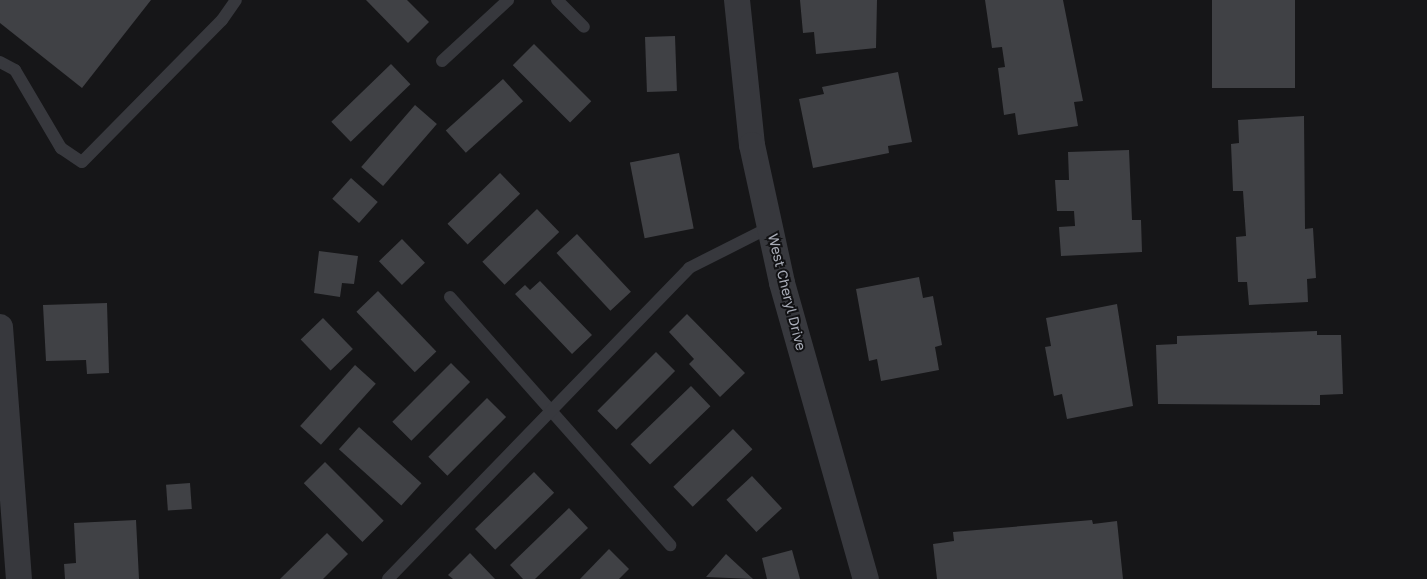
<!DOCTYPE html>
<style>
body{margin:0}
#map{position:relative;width:1427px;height:579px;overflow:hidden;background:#161618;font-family:"Golos Text",sans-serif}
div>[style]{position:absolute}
.building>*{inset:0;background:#404145;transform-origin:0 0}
.lane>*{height:12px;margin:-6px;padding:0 6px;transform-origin:6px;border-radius:6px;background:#37383d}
.street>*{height:26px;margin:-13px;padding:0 13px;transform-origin:13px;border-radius:13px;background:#37383d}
span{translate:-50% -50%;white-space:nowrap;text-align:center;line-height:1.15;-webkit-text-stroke:4px #111113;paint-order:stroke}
.street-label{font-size:14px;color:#a8acb7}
</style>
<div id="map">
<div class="building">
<i style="clip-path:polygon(0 0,151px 0,82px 88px,0 23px)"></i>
<i style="clip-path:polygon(366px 0,407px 0,429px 22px,408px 43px)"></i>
<i style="clip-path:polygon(800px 0,877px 0,876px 48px,816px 54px,814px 32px,803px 33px)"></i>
<i style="clip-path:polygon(985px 0,1063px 0,1083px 101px,1074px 102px,1078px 126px,1018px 135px,1015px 113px,1004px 115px,998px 68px,1005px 67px,1002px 47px,992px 48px)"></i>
<i style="left:1212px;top:0;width:83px;height:88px"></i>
<i style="left:675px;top:36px;width:55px;height:30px;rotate:88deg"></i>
<i style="left:534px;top:44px;width:81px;height:30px;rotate:45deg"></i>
<i style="left:391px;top:64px;width:28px;height:83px;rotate:46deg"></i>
<i style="clip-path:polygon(898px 72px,912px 142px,888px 146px,889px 153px,813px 168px,799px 99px,824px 94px,822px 87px)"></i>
<i style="left:503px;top:79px;width:30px;height:77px;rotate:48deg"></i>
<i style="left:415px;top:105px;width:29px;height:82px;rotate:41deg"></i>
<i style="clip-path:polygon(1304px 116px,1305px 229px,1313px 228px,1316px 278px,1307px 279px,1308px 302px,1249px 305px,1247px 282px,1238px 282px,1236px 237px,1246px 236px,1243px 191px,1233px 191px,1231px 144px,1239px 143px,1238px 120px)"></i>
<i style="clip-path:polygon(1129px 150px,1132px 220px,1141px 220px,1142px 252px,1061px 256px,1059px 227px,1075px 226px,1074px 211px,1057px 211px,1055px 180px,1069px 180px,1068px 152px)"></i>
<i style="left:679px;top:153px;width:77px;height:50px;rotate:79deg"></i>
<i style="left:500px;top:173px;width:29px;height:73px;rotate:46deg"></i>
<i style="left:351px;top:178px;width:36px;height:28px;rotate:42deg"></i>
<i style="left:537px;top:209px;width:32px;height:76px;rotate:46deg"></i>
<i style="left:577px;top:234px;width:79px;height:28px;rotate:47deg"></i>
<i style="left:402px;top:239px;width:33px;height:32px;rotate:46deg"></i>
<i style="clip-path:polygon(319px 251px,358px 256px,354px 284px,342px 283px,340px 297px,314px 293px)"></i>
<i style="clip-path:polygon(919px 277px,923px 298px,933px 296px,942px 345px,935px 347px,939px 370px,881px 381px,877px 359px,869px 361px,856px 289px)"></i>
<i style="clip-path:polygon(540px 281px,592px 335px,572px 354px,515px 294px,525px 285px,530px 290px)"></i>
<i style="left:378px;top:291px;width:84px;height:30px;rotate:46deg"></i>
<i style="clip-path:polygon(107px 303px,109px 373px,87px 374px,86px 360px,46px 361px,43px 305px)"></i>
<i style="clip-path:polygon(1117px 304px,1133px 406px,1067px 419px,1062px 394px,1054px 396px,1045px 347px,1051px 346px,1046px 318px)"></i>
<i style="clip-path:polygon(687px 314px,745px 373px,720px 397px,689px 364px,694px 359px,669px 332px)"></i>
<i style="left:323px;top:318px;width:43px;height:31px;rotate:46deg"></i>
<i style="clip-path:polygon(1317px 331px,1317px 335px,1341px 335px,1343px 394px,1320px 395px,1320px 405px,1158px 404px,1156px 345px,1177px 344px,1177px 336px)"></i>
<i style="left:656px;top:352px;width:27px;height:83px;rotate:45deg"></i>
<i style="left:451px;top:363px;width:27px;height:83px;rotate:45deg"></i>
<i style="left:355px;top:365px;width:28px;height:82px;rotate:42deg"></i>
<i style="left:691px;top:386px;width:28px;height:84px;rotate:46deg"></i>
<i style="left:487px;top:398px;width:27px;height:83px;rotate:45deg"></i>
<i style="left:359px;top:427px;width:84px;height:30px;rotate:42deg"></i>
<i style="left:733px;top:429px;width:28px;height:83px;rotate:46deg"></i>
<i style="left:325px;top:462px;width:83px;height:30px;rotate:45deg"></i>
<i style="left:534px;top:472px;width:29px;height:82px;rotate:46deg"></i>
<i style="left:752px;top:476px;width:44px;height:35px;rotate:47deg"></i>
<i style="left:190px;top:483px;width:26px;height:24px;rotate:86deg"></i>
<i style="clip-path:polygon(569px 508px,588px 528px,535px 579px,523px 579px,510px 565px)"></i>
<i style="clip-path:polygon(136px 520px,139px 579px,65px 579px,64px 564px,76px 563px,74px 523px)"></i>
<i style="clip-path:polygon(1092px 520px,1093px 524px,1117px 521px,1123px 579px,937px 579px,933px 544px,954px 541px,953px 532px)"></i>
<i style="clip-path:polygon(327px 533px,348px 554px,323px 579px,280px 579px)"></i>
<i style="clip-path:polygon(609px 549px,629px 569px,619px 579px,580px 579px)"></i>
<i style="clip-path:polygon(792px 550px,800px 579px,767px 579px,762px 558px)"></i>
<i style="clip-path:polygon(470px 553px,495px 579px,453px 579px,448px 575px)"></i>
<i style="clip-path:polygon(726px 554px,753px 579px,706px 577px)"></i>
</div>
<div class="lane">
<i style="left:557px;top:0;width:38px;rotate:45deg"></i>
<i style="left:442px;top:61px;width:90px;rotate:-42.7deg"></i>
<i style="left:0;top:62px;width:17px;rotate:28deg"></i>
<i style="left:15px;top:70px;width:91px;rotate:59.5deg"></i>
<i style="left:61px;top:148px;width:25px;rotate:34deg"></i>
<i style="left:82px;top:162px;width:199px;rotate:-45.4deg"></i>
<i style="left:222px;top:20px;width:24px;rotate:-55deg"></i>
<i style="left:450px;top:297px;width:332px;rotate:48.4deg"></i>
<i style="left:388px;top:579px;width:433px;rotate:-45.9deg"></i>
<i style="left:689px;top:268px;width:91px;rotate:-26.8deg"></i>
</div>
<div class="street">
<i style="left:737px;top:0;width:146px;rotate:84.1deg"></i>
<i style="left:752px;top:145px;width:141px;rotate:77.7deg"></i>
<i style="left:782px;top:283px;width:308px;rotate:74.2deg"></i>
<i style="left:0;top:327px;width:253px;rotate:85.7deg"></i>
</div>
<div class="street-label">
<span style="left:787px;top:292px;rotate:76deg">West Cheryl Drive</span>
</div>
</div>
